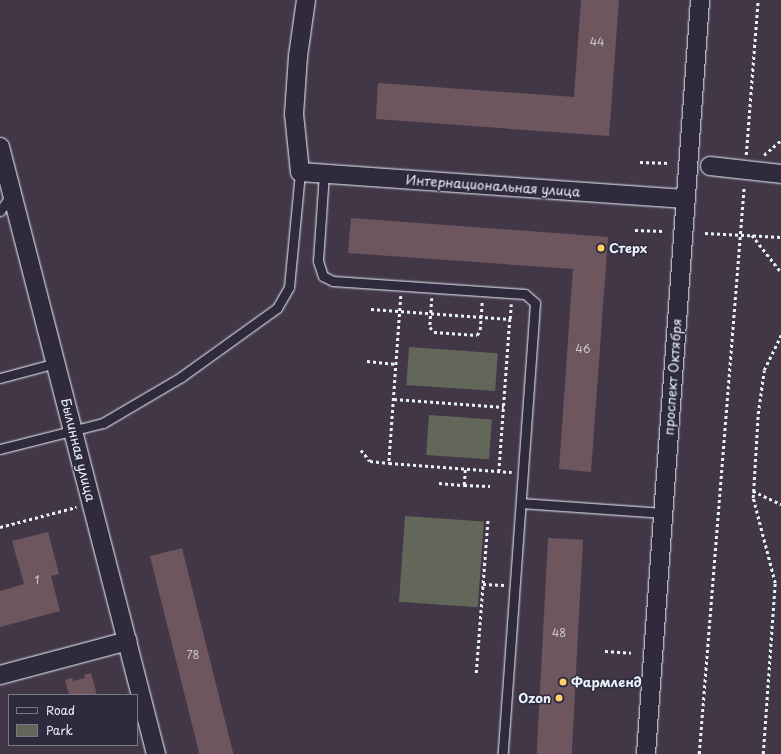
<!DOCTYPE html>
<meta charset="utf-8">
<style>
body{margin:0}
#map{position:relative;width:781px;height:754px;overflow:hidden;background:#423747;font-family:"Playpen Sans",sans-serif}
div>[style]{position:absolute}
.green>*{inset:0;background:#636759;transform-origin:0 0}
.building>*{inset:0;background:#6e565f;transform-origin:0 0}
.path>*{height:2.5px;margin-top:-1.25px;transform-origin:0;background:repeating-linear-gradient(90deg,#e8f1f8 0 3px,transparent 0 6px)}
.roads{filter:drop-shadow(0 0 1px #e8f1f8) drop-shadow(0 0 1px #e8f1f8)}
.lane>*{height:9px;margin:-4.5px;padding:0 4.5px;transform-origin:4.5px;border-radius:4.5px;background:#2f2a3d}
.street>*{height:18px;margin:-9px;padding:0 9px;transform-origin:9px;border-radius:9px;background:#2f2a3d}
.dots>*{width:11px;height:11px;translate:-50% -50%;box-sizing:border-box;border:2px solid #2f2a3d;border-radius:50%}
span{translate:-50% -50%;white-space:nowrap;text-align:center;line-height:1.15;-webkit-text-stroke:3px #2f2a3d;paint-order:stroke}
.number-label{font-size:11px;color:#cacad2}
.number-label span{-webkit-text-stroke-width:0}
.street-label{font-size:13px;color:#e8f1f8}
.poi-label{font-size:13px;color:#e8f1f8;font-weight:700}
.left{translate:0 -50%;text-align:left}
.right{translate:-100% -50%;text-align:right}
.legend{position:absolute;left:8px;top:694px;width:130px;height:52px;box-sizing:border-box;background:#2f2a3d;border:1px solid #797a88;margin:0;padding:5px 7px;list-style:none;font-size:12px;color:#e8f1f8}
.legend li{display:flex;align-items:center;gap:8px;height:20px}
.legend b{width:20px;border:1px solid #797a88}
</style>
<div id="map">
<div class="green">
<i style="left:409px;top:347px;width:89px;height:38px;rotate:4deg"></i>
<i style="left:429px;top:415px;width:63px;height:40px;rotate:4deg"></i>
<i style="left:405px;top:516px;width:79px;height:86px;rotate:4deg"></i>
</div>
<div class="building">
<i style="clip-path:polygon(581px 0,619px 0,609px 136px,376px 119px,378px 83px,574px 97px)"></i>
<i style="clip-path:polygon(351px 218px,608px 237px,591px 472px,559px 469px,573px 269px,348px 253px)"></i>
<i style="clip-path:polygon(48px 532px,59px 574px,51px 576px,60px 611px,0 627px,0 591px,24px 584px,12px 541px)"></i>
<i style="left:548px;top:538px;width:35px;height:217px;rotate:3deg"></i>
<i style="left:182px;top:548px;width:213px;height:33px;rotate:76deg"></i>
<i style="clip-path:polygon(91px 673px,97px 695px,69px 695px,65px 680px,72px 678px,73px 681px,85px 678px,84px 675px)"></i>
</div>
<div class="path">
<i style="left:746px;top:155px;width:155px;rotate:-85.6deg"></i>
<i style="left:764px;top:155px;width:23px;rotate:-41deg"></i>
<i style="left:640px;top:162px;width:30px;rotate:2deg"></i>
<i style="left:635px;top:230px;width:29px;rotate:2deg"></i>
<i style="left:705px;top:233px;width:76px;rotate:3deg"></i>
<i style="left:752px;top:235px;width:47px;rotate:51.9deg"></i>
<i style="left:401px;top:296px;width:167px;rotate:94.1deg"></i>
<i style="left:389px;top:463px;width:123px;rotate:4.2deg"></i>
<i style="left:432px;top:298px;width:29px;rotate:94deg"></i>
<i style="left:430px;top:327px;width:6px;rotate:51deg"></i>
<i style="left:434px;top:332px;width:43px;rotate:4deg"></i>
<i style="left:477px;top:335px;width:6px;rotate:-59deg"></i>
<i style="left:480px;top:330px;width:28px;rotate:-86deg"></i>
<i style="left:371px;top:309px;width:139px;rotate:4.1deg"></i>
<i style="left:510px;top:319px;width:152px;rotate:94.1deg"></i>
<i style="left:510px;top:319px;width:15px;rotate:-86deg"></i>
<i style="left:367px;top:361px;width:29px;rotate:6deg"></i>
<i style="left:394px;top:399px;width:110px;rotate:4.2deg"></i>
<i style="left:361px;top:450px;width:14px;rotate:51deg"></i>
<i style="left:370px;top:461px;width:19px;rotate:6deg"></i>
<i style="left:439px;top:483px;width:25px;rotate:5deg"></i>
<i style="left:464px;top:485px;width:16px;rotate:-86deg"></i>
<i style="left:464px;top:485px;width:26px;rotate:2deg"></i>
<i style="left:753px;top:491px;width:31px;rotate:25deg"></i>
<i style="left:0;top:527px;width:79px;rotate:-14.7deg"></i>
<i style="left:483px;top:584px;width:21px;rotate:3deg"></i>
<i style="left:605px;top:651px;width:26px;rotate:4deg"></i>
<i style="left:476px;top:673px;width:155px;rotate:-85.6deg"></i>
<i style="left:699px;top:754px;width:570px;rotate:-85.47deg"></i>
<i style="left:763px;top:754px;width:171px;rotate:-86deg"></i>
<i style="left:775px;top:583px;width:88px;rotate:-104.5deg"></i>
<i style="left:753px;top:498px;width:84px;rotate:-86.6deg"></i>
<i style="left:758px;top:414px;width:44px;rotate:-82.2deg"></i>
<i style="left:764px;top:370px;width:39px;rotate:-64deg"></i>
</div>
<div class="roads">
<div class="lane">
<i style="left:324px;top:173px;width:88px;rotate:93.9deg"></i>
<i style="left:318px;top:261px;width:16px;rotate:72deg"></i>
<i style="left:323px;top:276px;width:11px;rotate:27deg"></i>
<i style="left:333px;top:281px;width:192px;rotate:3.9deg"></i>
<i style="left:525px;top:294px;width:13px;rotate:42deg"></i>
<i style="left:535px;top:303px;width:452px;rotate:94.1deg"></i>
<i style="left:0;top:211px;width:21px;rotate:-55deg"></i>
<i style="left:0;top:378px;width:58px;rotate:-15deg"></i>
<i style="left:0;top:449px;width:106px;rotate:-14.2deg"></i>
<i style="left:103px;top:423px;width:91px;rotate:-30.5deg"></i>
<i style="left:181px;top:377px;width:118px;rotate:-35.7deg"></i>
<i style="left:277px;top:308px;width:24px;rotate:-60deg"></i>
<i style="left:289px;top:287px;width:116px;rotate:-84.5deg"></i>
<i style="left:521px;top:503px;width:142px;rotate:4deg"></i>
</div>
<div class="street">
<i style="left:306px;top:0;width:57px;rotate:98.1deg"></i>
<i style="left:298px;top:56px;width:58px;rotate:93.9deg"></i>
<i style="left:294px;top:114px;width:58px;rotate:84.1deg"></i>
<i style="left:300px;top:172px;width:386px;rotate:4deg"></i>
<i style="left:0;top:147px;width:627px;rotate:75.59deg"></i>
<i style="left:710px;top:166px;width:71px;rotate:6.4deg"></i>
<i style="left:0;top:675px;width:132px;rotate:-14.9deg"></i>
<i style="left:646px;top:754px;width:756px;rotate:-85.9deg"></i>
</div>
</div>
<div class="dots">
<i style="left:601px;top:248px;background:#ffd166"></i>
<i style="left:563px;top:682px;background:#ffd166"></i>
<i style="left:559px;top:698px;background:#ffd166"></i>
</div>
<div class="number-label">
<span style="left:597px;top:42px">44</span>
<span style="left:583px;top:349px">46</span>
<span style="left:37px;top:580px">1</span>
<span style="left:559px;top:633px">48</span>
<span style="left:193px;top:655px">78</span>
</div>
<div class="street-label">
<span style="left:493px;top:186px;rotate:4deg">Интернациональная улица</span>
<span style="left:673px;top:377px;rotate:-86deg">проспект Октября</span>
<span style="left:78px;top:450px;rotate:76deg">Былинная улица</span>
</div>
<div class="poi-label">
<span class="left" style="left:609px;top:248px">Стерх</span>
<span class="left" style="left:571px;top:682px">Фармленд</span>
<span class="right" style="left:551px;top:698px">Ozon</span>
</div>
<ul class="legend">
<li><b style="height:5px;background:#2f2a3d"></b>Road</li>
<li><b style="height:11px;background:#636759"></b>Park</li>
</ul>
</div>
